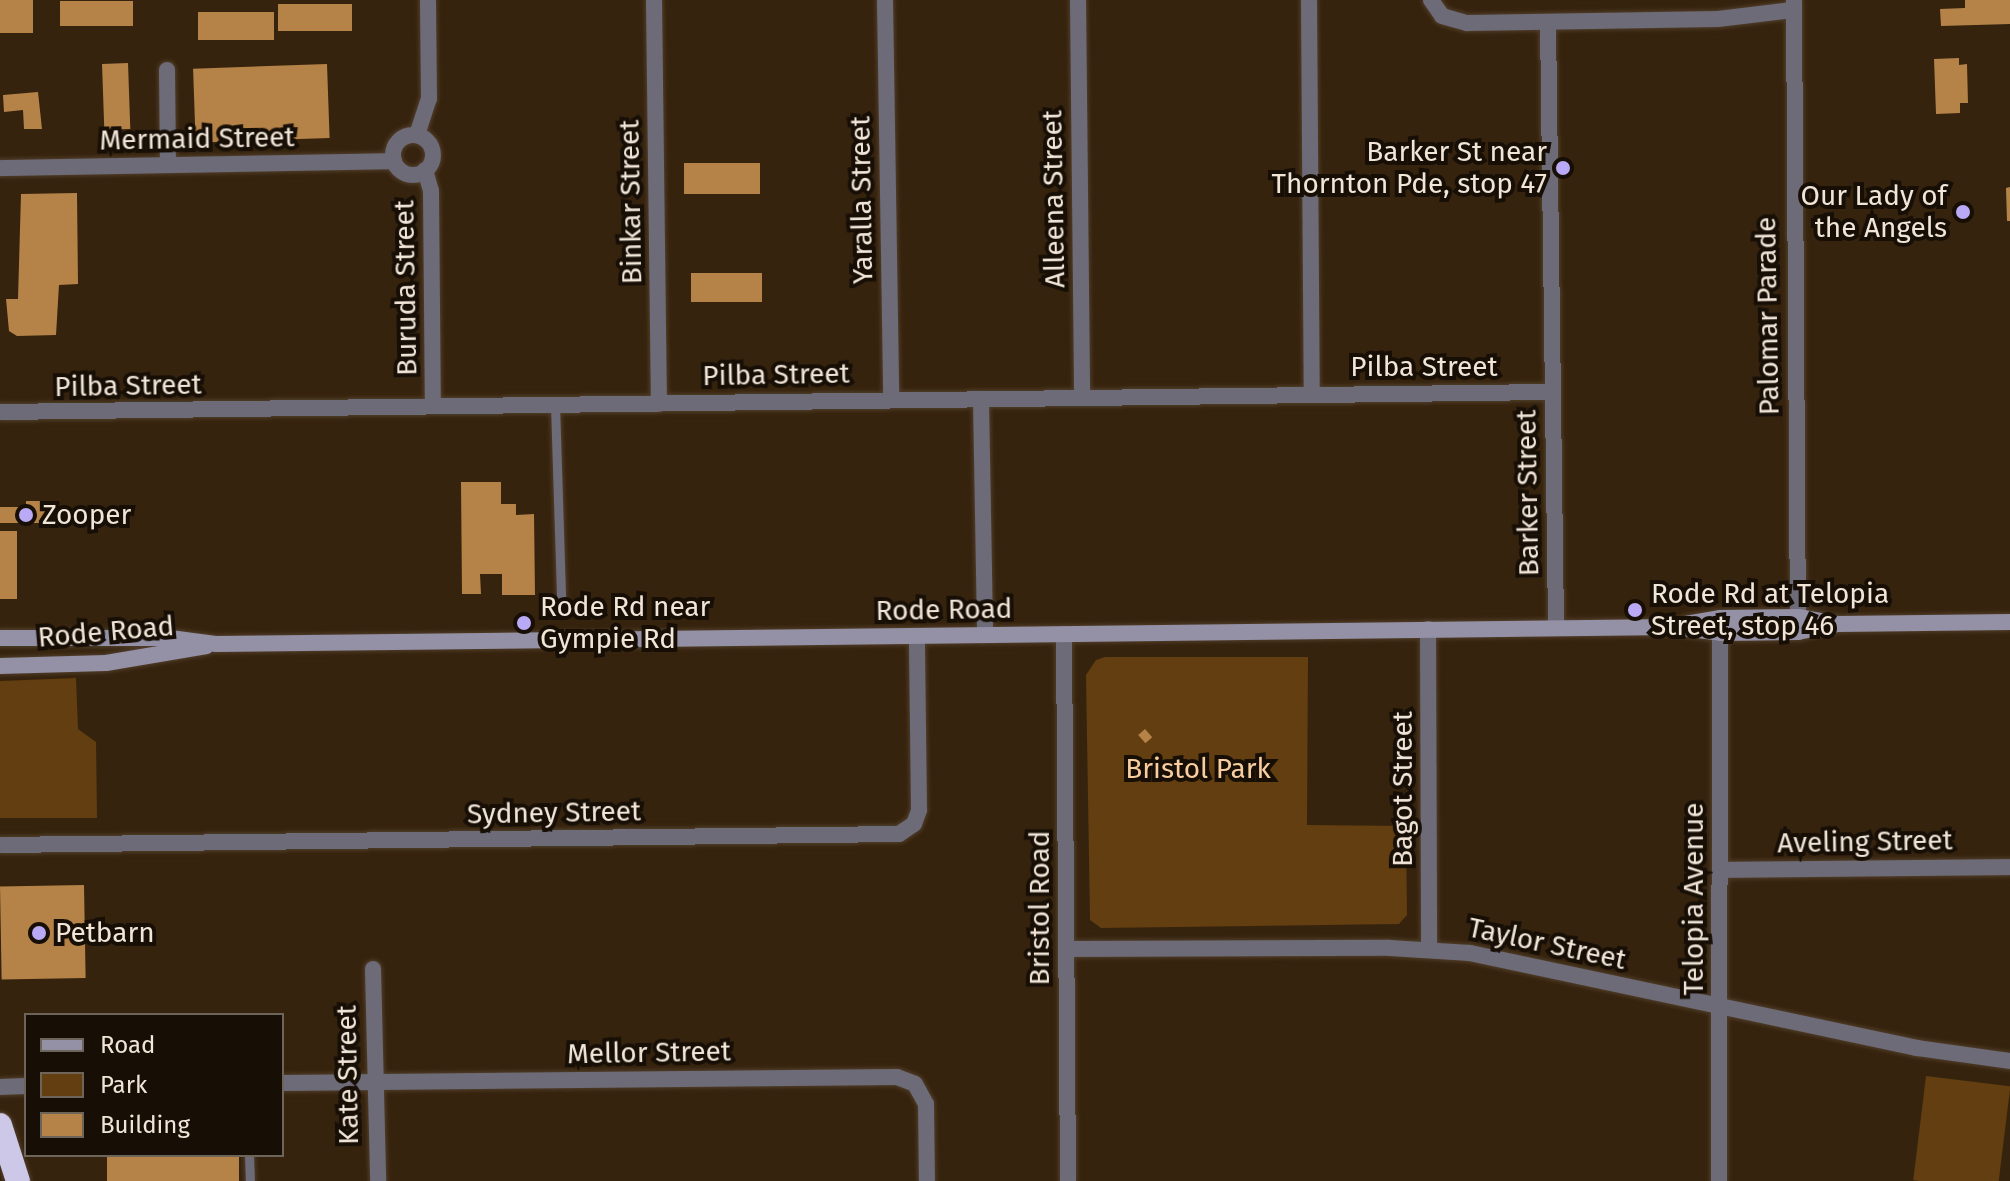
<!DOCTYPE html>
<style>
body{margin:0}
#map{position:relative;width:2010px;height:1181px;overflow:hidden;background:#36230e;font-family:"Fira Sans",sans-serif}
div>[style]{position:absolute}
.green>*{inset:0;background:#623e10;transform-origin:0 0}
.building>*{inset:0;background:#b58348;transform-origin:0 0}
.roads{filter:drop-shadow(0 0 2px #503e2a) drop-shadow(0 0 2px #503e2a)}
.lane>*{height:9px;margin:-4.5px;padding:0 4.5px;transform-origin:4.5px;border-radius:4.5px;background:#6d6b77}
.street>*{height:16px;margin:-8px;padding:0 8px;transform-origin:8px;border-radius:8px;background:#6d6b77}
.street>.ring{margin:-8px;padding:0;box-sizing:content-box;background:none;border:16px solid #6d6b77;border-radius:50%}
.secondary>*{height:16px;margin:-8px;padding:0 8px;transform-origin:8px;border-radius:8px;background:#9490a5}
.highway>*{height:24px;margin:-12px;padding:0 12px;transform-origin:12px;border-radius:12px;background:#cec8e8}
.dots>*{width:22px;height:22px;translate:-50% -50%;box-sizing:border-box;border:4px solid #170f06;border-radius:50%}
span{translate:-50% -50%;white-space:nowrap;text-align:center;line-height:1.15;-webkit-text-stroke:8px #170f06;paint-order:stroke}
.street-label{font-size:28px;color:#f1e5d8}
.poi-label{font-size:28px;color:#f1e5d8}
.right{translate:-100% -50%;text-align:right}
.left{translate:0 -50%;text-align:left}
.park-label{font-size:28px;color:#f8cd9f}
.legend{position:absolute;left:24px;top:1013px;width:260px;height:144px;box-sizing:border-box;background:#170f06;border:2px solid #6e655a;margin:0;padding:10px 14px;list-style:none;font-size:24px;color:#f1e5d8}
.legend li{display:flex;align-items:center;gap:16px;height:40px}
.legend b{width:40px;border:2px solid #6e655a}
</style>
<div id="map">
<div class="green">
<i style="clip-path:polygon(1105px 657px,1308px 657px,1307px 825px,1406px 826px,1407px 915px,1399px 924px,1101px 928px,1090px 920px,1086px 675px,1096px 660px)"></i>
<i style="clip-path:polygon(76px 678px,78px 729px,96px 742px,97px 818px,0 818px,0 681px)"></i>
<i style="left:1926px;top:1076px;width:85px;height:105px;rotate:7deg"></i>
</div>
<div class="building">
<i style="left:0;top:0;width:33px;height:33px"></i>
<i style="clip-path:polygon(1965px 0,2010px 0,2010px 24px,1941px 26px,1940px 9px,1965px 8px)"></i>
<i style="left:60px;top:1px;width:73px;height:25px"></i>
<i style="left:352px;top:4px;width:27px;height:74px;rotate:90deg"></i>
<i style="left:274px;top:12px;width:28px;height:76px;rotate:90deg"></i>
<i style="clip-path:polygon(1959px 58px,1959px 65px,1967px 64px,1968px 103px,1960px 103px,1960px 113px,1936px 114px,1934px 59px)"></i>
<i style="left:128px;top:63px;width:66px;height:26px;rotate:88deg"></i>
<i style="left:327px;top:64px;width:74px;height:134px;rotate:88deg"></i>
<i style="clip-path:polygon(38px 92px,42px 129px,24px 129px,23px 110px,4px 112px,3px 95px)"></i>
<i style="left:684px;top:163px;width:76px;height:31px"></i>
<i style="clip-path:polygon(2010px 187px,2010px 221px,2007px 221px,2006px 188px)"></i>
<i style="clip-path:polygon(77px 193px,78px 284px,59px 285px,56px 335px,17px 336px,9px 331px,6px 299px,18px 299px,21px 194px)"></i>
<i style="left:762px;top:273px;width:29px;height:71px;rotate:90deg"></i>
<i style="clip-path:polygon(461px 482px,501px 482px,501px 504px,516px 504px,516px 515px,534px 514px,535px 595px,502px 595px,502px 574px,480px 574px,481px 594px,462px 594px)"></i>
<i style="clip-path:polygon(26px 501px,51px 501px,51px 523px,0 523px,0 507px,26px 507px)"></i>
<i style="left:0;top:531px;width:17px;height:68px"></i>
<i style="left:1145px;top:729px;width:11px;height:9px;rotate:49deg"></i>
<i style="left:84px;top:885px;width:93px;height:84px;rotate:89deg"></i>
<i style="left:107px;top:1155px;width:132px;height:27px"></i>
</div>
<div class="roads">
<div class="lane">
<i style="left:555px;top:404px;width:193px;rotate:88.2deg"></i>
<i style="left:249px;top:1155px;width:26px;rotate:88deg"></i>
</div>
<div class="street">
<i style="left:654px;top:0;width:404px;rotate:89.3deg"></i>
<i style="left:885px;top:0;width:399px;rotate:89.1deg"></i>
<i style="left:1078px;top:0;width:397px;rotate:89.4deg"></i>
<i style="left:1309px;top:0;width:394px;rotate:89.6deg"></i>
<i style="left:1431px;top:0;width:19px;rotate:55deg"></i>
<i style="left:1442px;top:16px;width:26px;rotate:16deg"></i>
<i style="left:1467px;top:23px;width:251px;rotate:-0.9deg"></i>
<i style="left:1718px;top:19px;width:75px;rotate:-6.9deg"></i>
<i style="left:1794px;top:0;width:630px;rotate:89.64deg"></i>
<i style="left:1548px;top:22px;width:606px;rotate:89.24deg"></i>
<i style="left:167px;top:70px;width:95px;rotate:89.4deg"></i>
<i style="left:417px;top:135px;width:38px;rotate:-72deg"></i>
<i style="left:429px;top:99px;width:99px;rotate:-90.6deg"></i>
<i class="ring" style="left:393px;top:135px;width:24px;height:24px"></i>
<i style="left:0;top:168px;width:394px;rotate:-1deg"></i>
<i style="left:425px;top:170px;width:22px;rotate:74deg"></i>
<i style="left:431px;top:191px;width:214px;rotate:89.5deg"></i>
<i style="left:981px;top:399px;width:236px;rotate:89deg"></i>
<i style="left:0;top:412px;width:1553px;rotate:-0.74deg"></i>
<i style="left:1428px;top:629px;width:319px;rotate:89.8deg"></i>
<i style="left:1064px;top:634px;width:547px;rotate:89.58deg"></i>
<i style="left:0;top:845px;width:899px;rotate:-0.7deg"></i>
<i style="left:899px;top:834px;width:18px;rotate:-34deg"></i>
<i style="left:914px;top:824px;width:15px;rotate:-70deg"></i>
<i style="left:919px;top:810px;width:174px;rotate:-90.7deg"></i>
<i style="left:1720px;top:870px;width:290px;rotate:-0.6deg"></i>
<i style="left:1067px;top:949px;width:323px;rotate:-0.2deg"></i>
<i style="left:1390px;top:948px;width:80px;rotate:3.6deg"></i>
<i style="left:1470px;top:953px;width:457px;rotate:12deg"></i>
<i style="left:1917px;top:1048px;width:94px;rotate:8deg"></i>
<i style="left:373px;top:969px;width:212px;rotate:88.6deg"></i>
<i style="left:282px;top:1083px;width:615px;rotate:-0.56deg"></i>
<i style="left:897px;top:1077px;width:19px;rotate:21deg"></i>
<i style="left:915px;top:1084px;width:23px;rotate:61deg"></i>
<i style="left:926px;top:1104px;width:77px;rotate:89.3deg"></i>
<i style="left:0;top:1087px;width:26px;rotate:-2deg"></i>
<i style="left:1719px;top:1181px;width:562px;rotate:-89.9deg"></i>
</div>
<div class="secondary">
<i style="left:1686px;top:624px;width:35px;rotate:-10deg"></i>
<i style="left:1720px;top:618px;width:78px;rotate:-0.7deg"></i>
<i style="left:1798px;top:617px;width:41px;rotate:9.9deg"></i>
<i style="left:1838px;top:624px;width:172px;rotate:-0.7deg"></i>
<i style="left:0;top:638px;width:170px"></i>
<i style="left:170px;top:638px;width:46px;rotate:7.4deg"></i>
<i style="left:216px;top:644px;width:1457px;rotate:-0.67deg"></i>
<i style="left:1673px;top:627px;width:48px;rotate:7.1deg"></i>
<i style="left:1721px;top:633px;width:77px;rotate:-0.7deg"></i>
<i style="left:1798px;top:632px;width:41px;rotate:-11.3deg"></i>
<i style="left:0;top:666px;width:106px;rotate:-1.6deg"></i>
<i style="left:106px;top:663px;width:102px;rotate:-9.6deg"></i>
</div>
<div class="highway">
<i style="left:0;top:1125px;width:59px;rotate:72.2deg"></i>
</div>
</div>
<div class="dots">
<i style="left:1563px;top:168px;background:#baaaf6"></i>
<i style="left:1963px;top:212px;background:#baaaf6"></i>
<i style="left:26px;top:515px;background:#baaaf6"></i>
<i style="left:1635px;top:610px;background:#baaaf6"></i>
<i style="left:524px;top:623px;background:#baaaf6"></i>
<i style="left:39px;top:933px;background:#baaaf6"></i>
</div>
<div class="street-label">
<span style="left:197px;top:139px;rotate:-1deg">Mermaid Street</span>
<span style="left:1054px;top:199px;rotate:-91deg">Alleena Street</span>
<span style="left:862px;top:200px;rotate:-91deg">Yaralla Street</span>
<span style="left:631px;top:202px;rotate:-91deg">Binkar Street</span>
<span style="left:406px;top:288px;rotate:-91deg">Buruda Street</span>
<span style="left:1768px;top:316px;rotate:-91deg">Palomar Parade</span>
<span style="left:1424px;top:367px">Pilba Street</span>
<span style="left:776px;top:375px;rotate:-1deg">Pilba Street</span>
<span style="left:128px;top:386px;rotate:-1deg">Pilba Street</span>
<span style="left:1528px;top:493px;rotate:-91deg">Barker Street</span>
<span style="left:944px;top:610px;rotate:-1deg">Rode Road</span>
<span style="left:106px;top:632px;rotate:-5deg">Rode Road</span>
<span style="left:1403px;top:789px;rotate:-90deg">Bagot Street</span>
<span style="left:554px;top:813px;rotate:-1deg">Sydney Street</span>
<span style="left:1865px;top:842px;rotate:-1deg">Aveling Street</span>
<span style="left:1694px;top:899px;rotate:-90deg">Telopia Avenue</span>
<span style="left:1040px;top:908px;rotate:-90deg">Bristol Road</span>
<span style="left:1547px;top:944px;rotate:12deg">Taylor Street</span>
<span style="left:649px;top:1053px;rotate:-1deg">Mellor Street</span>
<span style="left:348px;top:1075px;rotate:-91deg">Kate Street</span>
</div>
<div class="poi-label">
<span class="right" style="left:1547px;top:168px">Barker St near<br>Thornton Pde, stop 47</span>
<span class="right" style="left:1947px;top:212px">Our Lady of<br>the Angels</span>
<span class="left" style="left:42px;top:515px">Zooper</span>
<span class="left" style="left:1651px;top:610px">Rode Rd at Telopia<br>Street, stop 46</span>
<span class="left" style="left:540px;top:623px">Rode Rd near<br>Gympie Rd</span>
<span class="left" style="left:55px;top:933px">Petbarn</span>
</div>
<div class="park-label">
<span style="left:1198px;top:769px">Bristol Park</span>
</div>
<ul class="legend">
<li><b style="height:10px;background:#9490a5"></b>Road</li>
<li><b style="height:22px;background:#623e10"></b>Park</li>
<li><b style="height:22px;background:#b58348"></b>Building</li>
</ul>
</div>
